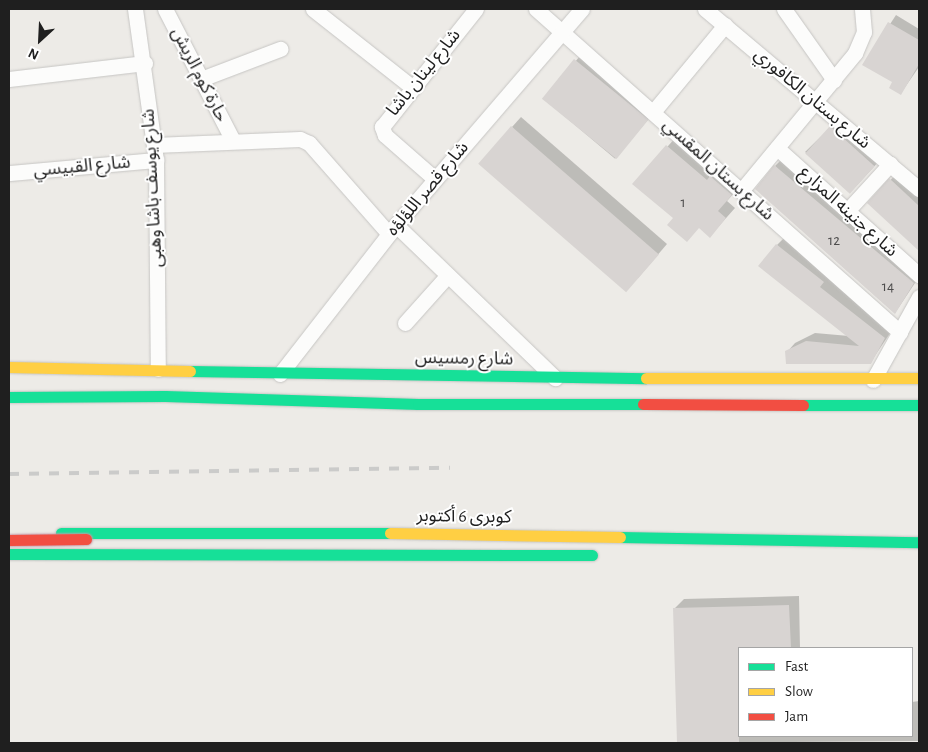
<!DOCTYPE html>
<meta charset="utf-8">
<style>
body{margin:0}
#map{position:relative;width:928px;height:752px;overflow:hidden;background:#edebe7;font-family:"Alegreya Sans","Noto Sans Arabic",sans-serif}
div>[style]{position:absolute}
.shadow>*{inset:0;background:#0003;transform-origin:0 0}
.building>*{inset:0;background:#d8d4d2;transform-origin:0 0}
.roads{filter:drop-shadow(0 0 1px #c6c5c3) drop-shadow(0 0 1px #c6c5c3)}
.street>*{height:15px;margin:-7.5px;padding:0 7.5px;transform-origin:7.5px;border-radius:7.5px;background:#fcfcfb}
.fast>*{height:11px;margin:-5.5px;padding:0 5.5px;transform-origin:5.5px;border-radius:5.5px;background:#16e098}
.slow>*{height:11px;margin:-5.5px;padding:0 5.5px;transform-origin:5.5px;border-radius:5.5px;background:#ffcf43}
.jam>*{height:11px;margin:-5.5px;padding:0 5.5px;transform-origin:5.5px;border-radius:5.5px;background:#f24e42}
.rail>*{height:4px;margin-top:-2px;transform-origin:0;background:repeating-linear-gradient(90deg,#cbcbca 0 10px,transparent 0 20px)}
.bridges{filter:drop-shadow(0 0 1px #c69baa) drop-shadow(0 0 1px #c69baa)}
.jam-bridge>*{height:11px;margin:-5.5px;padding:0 5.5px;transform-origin:5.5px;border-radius:5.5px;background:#f24e42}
span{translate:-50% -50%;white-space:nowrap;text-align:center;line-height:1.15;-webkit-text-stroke:4px #fff;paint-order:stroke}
.number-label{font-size:15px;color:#4d4c4c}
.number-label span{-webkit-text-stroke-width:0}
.street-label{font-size:18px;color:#1f1f1f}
.frame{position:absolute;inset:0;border:10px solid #1f1f1f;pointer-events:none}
.legend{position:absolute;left:738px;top:647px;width:175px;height:90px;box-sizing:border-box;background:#fff;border:1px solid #a5a5a5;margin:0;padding:6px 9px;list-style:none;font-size:15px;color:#1f1f1f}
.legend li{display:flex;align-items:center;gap:10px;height:25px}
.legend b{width:25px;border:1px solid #a5a5a5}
.north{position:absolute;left:15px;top:15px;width:50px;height:50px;-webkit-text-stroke:4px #fff;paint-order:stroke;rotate:205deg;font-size:14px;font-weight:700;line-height:20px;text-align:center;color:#1f1f1f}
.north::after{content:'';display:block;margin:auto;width:18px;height:22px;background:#1f1f1f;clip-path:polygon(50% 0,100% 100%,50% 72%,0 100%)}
</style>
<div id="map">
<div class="shadow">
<i style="clip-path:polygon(896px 15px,919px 29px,919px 67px,901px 93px,894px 82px,864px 64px)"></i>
<i style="left:585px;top:50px;width:93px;height:64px;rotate:40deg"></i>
<i style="clip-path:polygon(521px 117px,667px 244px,638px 278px,512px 127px)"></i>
<i style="clip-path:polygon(838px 120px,882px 158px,857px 185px,805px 152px)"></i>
<i style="clip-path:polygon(677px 136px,741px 185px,727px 201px,735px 208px,719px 226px,699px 227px,675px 218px,634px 184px)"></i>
<i style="clip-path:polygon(782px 159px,919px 277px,895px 313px,775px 166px)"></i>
<i style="clip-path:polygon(898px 172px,919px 192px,919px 249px,869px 203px)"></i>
<i style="clip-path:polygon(785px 237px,893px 329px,870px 363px,787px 352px,795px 343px,815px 333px,849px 336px,777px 245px)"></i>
<i style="clip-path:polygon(799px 596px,800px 648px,739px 648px,739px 736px,912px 736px,912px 702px,919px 701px,919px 741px,679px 743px,675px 608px,684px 599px)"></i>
</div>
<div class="building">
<i style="clip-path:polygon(888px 22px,919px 40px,919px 64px,901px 95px,889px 88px,892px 82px,862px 65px)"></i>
<i style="left:574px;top:59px;width:96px;height:51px;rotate:39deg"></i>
<i style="left:511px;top:126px;width:196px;height:50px;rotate:41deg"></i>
<i style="left:830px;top:126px;width:60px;height:37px;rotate:42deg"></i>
<i style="clip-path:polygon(666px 145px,707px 180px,710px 176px,732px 195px,718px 211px,726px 218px,710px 238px,699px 228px,687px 242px,667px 225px,673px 218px,632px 184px)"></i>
<i style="clip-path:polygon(774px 165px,914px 283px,895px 314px,755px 189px)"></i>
<i style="clip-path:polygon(889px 178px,919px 206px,919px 251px,867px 203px)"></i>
<i style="clip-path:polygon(776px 244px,824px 282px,820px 287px,885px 338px,871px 364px,786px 364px,785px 351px,806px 341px,859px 346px,758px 266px)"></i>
<i style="clip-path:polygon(789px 605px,791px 648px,739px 648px,739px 743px,677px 743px,673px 608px)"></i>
</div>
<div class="roads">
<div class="street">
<i style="left:135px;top:9px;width:152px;rotate:82.1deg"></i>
<i style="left:156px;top:160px;width:209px;rotate:89.5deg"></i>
<i style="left:165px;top:9px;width:148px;rotate:62.7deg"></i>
<i style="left:313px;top:9px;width:127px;rotate:38.3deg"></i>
<i style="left:536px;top:9px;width:487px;rotate:41.6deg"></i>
<i style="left:705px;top:9px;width:280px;rotate:40.1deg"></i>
<i style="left:784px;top:9px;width:87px;rotate:54.8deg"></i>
<i style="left:9px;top:79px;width:137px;rotate:-6.7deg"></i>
<i style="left:201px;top:79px;width:85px;rotate:-20.8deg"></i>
<i style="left:653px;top:112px;width:113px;rotate:-50.4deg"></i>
<i style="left:154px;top:145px;width:146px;rotate:-2.4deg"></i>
<i style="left:300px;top:139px;width:10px;rotate:24deg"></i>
<i style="left:309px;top:143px;width:121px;rotate:48.7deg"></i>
<i style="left:777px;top:148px;width:191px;rotate:41.8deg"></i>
<i style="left:9px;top:173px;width:148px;rotate:-5.1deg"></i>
<i style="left:435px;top:179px;width:67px;rotate:-138.7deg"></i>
<i style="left:385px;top:135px;width:9px;rotate:-111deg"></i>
<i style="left:382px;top:127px;width:151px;rotate:-51.5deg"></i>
<i style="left:741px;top:191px;width:179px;rotate:-50.4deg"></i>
<i style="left:855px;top:53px;width:23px;rotate:-67deg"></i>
<i style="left:864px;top:32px;width:23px;rotate:-95deg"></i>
<i style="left:847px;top:211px;width:64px;rotate:-47.5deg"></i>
<i style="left:396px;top:225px;width:221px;rotate:43.9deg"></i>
<i style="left:405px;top:323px;width:64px;rotate:-48.1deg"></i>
<i style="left:280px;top:374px;width:189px;rotate:-52.1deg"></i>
<i style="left:396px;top:225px;width:285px;rotate:-49.3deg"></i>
<i style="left:873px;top:380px;width:95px;rotate:-61deg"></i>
</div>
<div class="fast">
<i style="left:190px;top:371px;width:456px;rotate:0.9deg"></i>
<i style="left:9px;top:397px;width:156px;rotate:-0.4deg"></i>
<i style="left:165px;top:396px;width:253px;rotate:1.8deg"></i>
<i style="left:418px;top:404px;width:225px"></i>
<i style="left:803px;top:405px;width:116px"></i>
<i style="left:61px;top:533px;width:329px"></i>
<i style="left:620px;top:537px;width:299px;rotate:1deg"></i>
<i style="left:9px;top:554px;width:583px;rotate:0.1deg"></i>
</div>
<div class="slow">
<i style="left:9px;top:367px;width:181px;rotate:1.3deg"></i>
<i style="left:646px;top:378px;width:273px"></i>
<i style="left:390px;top:533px;width:230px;rotate:1deg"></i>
</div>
<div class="jam">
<i style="left:643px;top:404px;width:160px;rotate:0.4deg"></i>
</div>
</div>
<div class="rail">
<i style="left:9px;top:474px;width:441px;rotate:-0.8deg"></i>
</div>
<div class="bridges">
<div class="jam-bridge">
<i style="left:9px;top:540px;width:77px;rotate:-0.7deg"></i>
</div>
</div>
<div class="number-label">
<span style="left:683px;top:203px">1</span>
<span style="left:834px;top:241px">12</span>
<span style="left:888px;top:287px">14</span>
</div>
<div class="street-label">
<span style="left:424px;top:73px;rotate:-51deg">شارع لينان باشا</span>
<span style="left:199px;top:75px;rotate:63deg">حارة كوم الريش</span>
<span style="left:812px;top:99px;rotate:40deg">شارع بستان الكافوري</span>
<span style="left:82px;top:167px;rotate:-5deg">شارع القبيسي</span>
<span style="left:718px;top:170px;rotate:42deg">شارع بستان المقسي</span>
<span style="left:153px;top:188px;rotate:-93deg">شارع يوسف باشا وهبى</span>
<span style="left:428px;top:189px;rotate:-50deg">شارع قصر اللؤلؤه</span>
<span style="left:848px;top:212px;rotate:42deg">شارع جنينه المزارع</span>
<span style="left:464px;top:359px;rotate:1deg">شارع رمسيس</span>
<span style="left:464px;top:517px;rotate:1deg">كوبرى 6 أكتوبر</span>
</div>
<div class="frame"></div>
<ul class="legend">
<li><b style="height:6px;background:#16e098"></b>Fast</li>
<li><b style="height:6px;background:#ffcf43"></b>Slow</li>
<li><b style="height:6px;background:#f24e42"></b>Jam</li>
</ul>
<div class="north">N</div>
</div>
